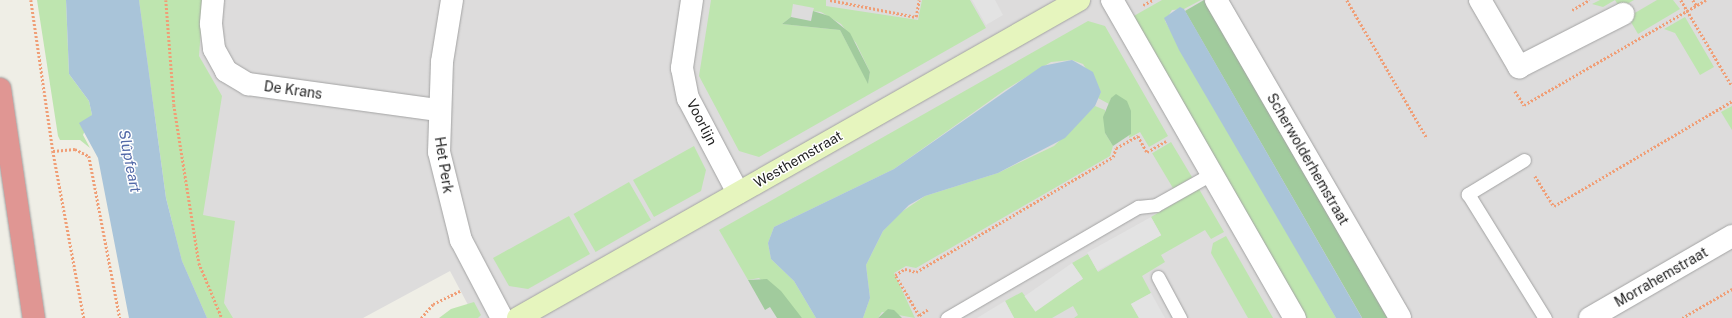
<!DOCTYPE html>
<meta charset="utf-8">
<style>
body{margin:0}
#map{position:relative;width:1732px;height:318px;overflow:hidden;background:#efeee6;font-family:"Public Sans",sans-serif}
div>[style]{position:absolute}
.residential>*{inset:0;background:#dddcdc}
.grass>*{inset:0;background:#bee5af;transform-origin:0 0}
.forest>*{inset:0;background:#a1cb9d;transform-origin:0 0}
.parking>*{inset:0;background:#e3e3e3;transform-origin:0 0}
.water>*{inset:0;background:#a9c4d9}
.path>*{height:2.5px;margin-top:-1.25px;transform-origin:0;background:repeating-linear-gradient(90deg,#f09e76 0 2px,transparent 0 4px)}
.roads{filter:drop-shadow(0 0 1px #a3a3a3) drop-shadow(0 0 1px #a3a3a3)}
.lane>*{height:13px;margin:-6.5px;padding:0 6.5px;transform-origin:6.5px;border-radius:6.5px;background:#fff}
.street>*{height:22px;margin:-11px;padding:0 11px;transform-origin:11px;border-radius:11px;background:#fff}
.secondary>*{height:22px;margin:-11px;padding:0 11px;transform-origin:11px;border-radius:11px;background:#e6f5be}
.highway>*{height:22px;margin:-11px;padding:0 11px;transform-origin:11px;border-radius:11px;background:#e09693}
span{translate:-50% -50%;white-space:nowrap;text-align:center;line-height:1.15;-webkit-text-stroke:3px #fff;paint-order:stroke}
.street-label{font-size:14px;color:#1f1f1f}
.water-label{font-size:15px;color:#5269a8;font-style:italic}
</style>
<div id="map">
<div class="residential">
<i style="clip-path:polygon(136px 0,1732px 0,1732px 318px,475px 318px,450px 271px,363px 318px,188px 318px)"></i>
</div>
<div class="grass">
<i style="clip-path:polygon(37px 0,66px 0,69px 74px,89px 101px,92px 115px,83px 135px,90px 148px,80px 140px,60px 140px,58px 136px)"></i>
<i style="clip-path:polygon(139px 0,203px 0,199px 56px,222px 96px,203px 215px,235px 221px,224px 303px,233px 318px,207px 318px,182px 261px,166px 198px)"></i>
<i style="clip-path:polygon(evenodd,711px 0,826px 0,826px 6px,918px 20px,922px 0,970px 0,986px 28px,759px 157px,739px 151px,699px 76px,711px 0,793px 4px,814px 8px,813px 11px,821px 12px,841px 24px,856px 43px,870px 72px,868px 83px,840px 30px,782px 24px,791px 17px,793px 4px)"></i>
<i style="clip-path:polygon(1162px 0,1201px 0,1184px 9px,1172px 10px,1165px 21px,1336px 318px,1306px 318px,1132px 17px)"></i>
<i style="clip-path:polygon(1600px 0,1634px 0,1620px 8px,1615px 0,1603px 7px,1592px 4px)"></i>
<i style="clip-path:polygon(1657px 0,1673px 0,1680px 9px,1638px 34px,1628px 17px)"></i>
<i style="clip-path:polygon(1685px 17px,1714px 67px,1700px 75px,1675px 33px,1664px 29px)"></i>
<i style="clip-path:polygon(1088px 21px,1105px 26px,1168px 136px,1149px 147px,1140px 132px,1129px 138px,1131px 116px,1111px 98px,1109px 104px,1098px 98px,1101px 92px,1083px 64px,1072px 60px,1051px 62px,1005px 90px,894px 169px,774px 227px,768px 243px,771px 259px,794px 281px,816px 318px,802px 318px,759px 278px,748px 280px,719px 230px)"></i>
<i style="clip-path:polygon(1095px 106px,1105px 110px,1105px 133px,1113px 146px,1110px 156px,916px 268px,906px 266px,894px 273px,915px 318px,882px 312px,878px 318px,863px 318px,870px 298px,866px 265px,883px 231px,900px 213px,925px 196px,998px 173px,1054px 146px)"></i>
<i style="clip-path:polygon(1732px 106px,1732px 130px,1721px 112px)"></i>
<i style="left:1171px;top:142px;width:41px;height:22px;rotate:59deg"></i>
<i style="clip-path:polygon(694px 146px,706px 170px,701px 191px,654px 217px,633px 180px)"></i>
<i style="left:629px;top:182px;width:44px;height:64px;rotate:60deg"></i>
<i style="clip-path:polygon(1199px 189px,1224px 232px,1211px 239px,1205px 230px,1161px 255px,1165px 262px,1142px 276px,1151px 293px,1131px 304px,1139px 318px,1074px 318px,1078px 315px,1073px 306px,1052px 318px,1014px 318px,1005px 301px,1022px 292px,1034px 308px,1083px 279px,1072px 263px,1088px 254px,1098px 272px,1161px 235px,1151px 217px)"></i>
<i style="clip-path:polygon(569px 216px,590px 254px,528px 289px,509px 286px,493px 258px)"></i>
<i style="clip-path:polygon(1226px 236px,1273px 318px,1248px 318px,1211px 253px,1213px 243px)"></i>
<i style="clip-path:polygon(474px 302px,481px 315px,478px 318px,439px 318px,451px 309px)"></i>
</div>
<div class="forest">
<i style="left:1204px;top:0;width:368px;height:22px;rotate:60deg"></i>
<i style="clip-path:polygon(813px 11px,829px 16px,850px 33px,870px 72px,868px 84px,840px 30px,782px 24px,791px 17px,811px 21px)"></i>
<i style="clip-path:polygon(1116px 94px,1127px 101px,1131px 111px,1131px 134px,1113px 146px,1105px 133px,1103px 117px,1111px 98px)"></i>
<i style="clip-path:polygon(767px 279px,781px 291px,802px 318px,777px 318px,770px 307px,765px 310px,748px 280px)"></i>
<i style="clip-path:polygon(888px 309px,894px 310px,902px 318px,878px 318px)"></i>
</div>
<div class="parking">
<i style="clip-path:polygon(972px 0,995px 0,1003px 15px,986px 25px)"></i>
<i style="left:1151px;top:217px;width:21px;height:73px;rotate:61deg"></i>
<i style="left:1072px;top:263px;width:19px;height:58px;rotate:55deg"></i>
<i style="clip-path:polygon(1151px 293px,1165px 318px,1139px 318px,1131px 304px)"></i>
<i style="clip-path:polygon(1005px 301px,1014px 318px,977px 318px)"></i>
</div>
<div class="water">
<i style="clip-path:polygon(66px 0,139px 0,166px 198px,182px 261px,207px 318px,129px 318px,98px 158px,79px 123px,92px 115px,89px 101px,69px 74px)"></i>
<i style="clip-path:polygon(1180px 7px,1184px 9px,1362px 318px,1336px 318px,1179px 50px,1164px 18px)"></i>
<i style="clip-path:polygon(1072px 60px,1093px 72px,1101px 92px,1095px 106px,1065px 138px,998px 173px,925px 196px,909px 205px,883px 231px,866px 265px,870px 298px,863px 318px,816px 318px,794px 281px,771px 259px,768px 243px,774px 227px,894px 169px,1042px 66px)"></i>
</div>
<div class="path">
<i style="left:31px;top:0;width:153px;rotate:81.7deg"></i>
<i style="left:53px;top:151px;width:170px;rotate:79.5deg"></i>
<i style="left:166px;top:0;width:105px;rotate:85.6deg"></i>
<i style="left:174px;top:105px;width:160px;rotate:81deg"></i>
<i style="left:199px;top:263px;width:60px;rotate:67.3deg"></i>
<i style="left:830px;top:0;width:88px;rotate:11.2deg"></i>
<i style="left:916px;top:17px;width:17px;rotate:-80deg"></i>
<i style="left:1347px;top:0;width:160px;rotate:59.9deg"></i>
<i style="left:1681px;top:0;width:100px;rotate:59.3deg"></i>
<i style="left:1693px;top:0;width:7px;rotate:56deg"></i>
<i style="left:1143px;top:5px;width:11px;rotate:-27deg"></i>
<i style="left:1572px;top:10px;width:20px;rotate:-30deg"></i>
<i style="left:1515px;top:91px;width:17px;rotate:57deg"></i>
<i style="left:1524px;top:105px;width:210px;rotate:-30deg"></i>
<i style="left:53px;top:151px;width:22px;rotate:-5deg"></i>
<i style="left:75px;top:149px;width:16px;rotate:27deg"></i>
<i style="left:89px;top:156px;width:165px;rotate:79.2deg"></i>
<i style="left:1535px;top:176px;width:36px;rotate:58deg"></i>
<i style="left:1554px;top:206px;width:207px;rotate:-30.5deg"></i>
<i style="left:928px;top:310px;width:11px;rotate:146deg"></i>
<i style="left:919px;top:316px;width:48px;rotate:-120.3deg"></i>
<i style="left:895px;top:275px;width:12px;rotate:-31deg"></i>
<i style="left:905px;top:269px;width:11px;rotate:15deg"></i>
<i style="left:916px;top:272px;width:228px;rotate:-30.3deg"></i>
<i style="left:1113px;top:157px;width:9px;rotate:-72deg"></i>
<i style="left:1116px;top:148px;width:25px;rotate:-29deg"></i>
<i style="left:1138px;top:136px;width:18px;rotate:61deg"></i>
<i style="left:1147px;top:152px;width:22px;rotate:-30deg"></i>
<i style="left:421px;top:318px;width:18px;rotate:-49deg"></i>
<i style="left:433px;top:304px;width:30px;rotate:-26deg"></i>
<i style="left:1682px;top:318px;width:58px;rotate:-30.1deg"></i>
</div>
<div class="roads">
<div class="lane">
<i style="left:1524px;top:160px;width:66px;rotate:148.7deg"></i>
<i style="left:1468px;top:194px;width:146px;rotate:58.2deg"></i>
<i style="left:1158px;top:277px;width:47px;rotate:61.8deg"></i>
<i style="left:947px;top:318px;width:221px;rotate:-30.2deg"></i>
<i style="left:1138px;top:207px;width:18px;rotate:-6deg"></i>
<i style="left:1156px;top:205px;width:65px;rotate:-29.3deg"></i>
</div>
<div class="street">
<i style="left:213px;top:0;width:24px;rotate:95deg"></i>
<i style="left:211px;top:24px;width:25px;rotate:83deg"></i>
<i style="left:214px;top:49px;width:25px;rotate:61deg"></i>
<i style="left:226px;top:71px;width:26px;rotate:31deg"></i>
<i style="left:248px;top:84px;width:192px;rotate:7.8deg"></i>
<i style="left:452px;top:0;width:63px;rotate:99.2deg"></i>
<i style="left:442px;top:62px;width:90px;rotate:91.9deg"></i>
<i style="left:439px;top:152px;width:91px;rotate:76deg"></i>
<i style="left:461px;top:240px;width:88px;rotate:62.3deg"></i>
<i style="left:692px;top:0;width:69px;rotate:98.4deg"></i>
<i style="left:682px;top:68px;width:31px;rotate:79deg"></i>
<i style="left:688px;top:98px;width:107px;rotate:62.2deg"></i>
<i style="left:1112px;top:0;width:367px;rotate:60.1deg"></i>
<i style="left:1216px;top:0;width:367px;rotate:59.9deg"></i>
<i style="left:1480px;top:0;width:78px;rotate:59.8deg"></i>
<i style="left:1519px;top:67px;width:117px;rotate:-27deg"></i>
<i style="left:1590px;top:318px;width:164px;rotate:-30deg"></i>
</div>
<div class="secondary">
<i style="left:518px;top:318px;width:645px;rotate:-29.55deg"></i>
</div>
<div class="highway">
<i style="left:0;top:89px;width:232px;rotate:81.6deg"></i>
</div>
</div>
<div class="street-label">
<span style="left:293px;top:90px;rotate:8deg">De Krans</span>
<span style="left:702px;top:122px;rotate:63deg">Voorlijn</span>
<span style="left:798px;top:159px;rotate:-30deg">Westhemstraat</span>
<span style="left:1308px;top:159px;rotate:60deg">Scherwolderhemstraat</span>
<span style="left:444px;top:165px;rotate:81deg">Het Perk</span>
<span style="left:1661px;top:277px;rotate:-30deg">Morrahemstraat</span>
</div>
<div class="water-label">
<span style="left:130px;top:161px;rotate:79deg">Slûpfeart</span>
</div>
</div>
